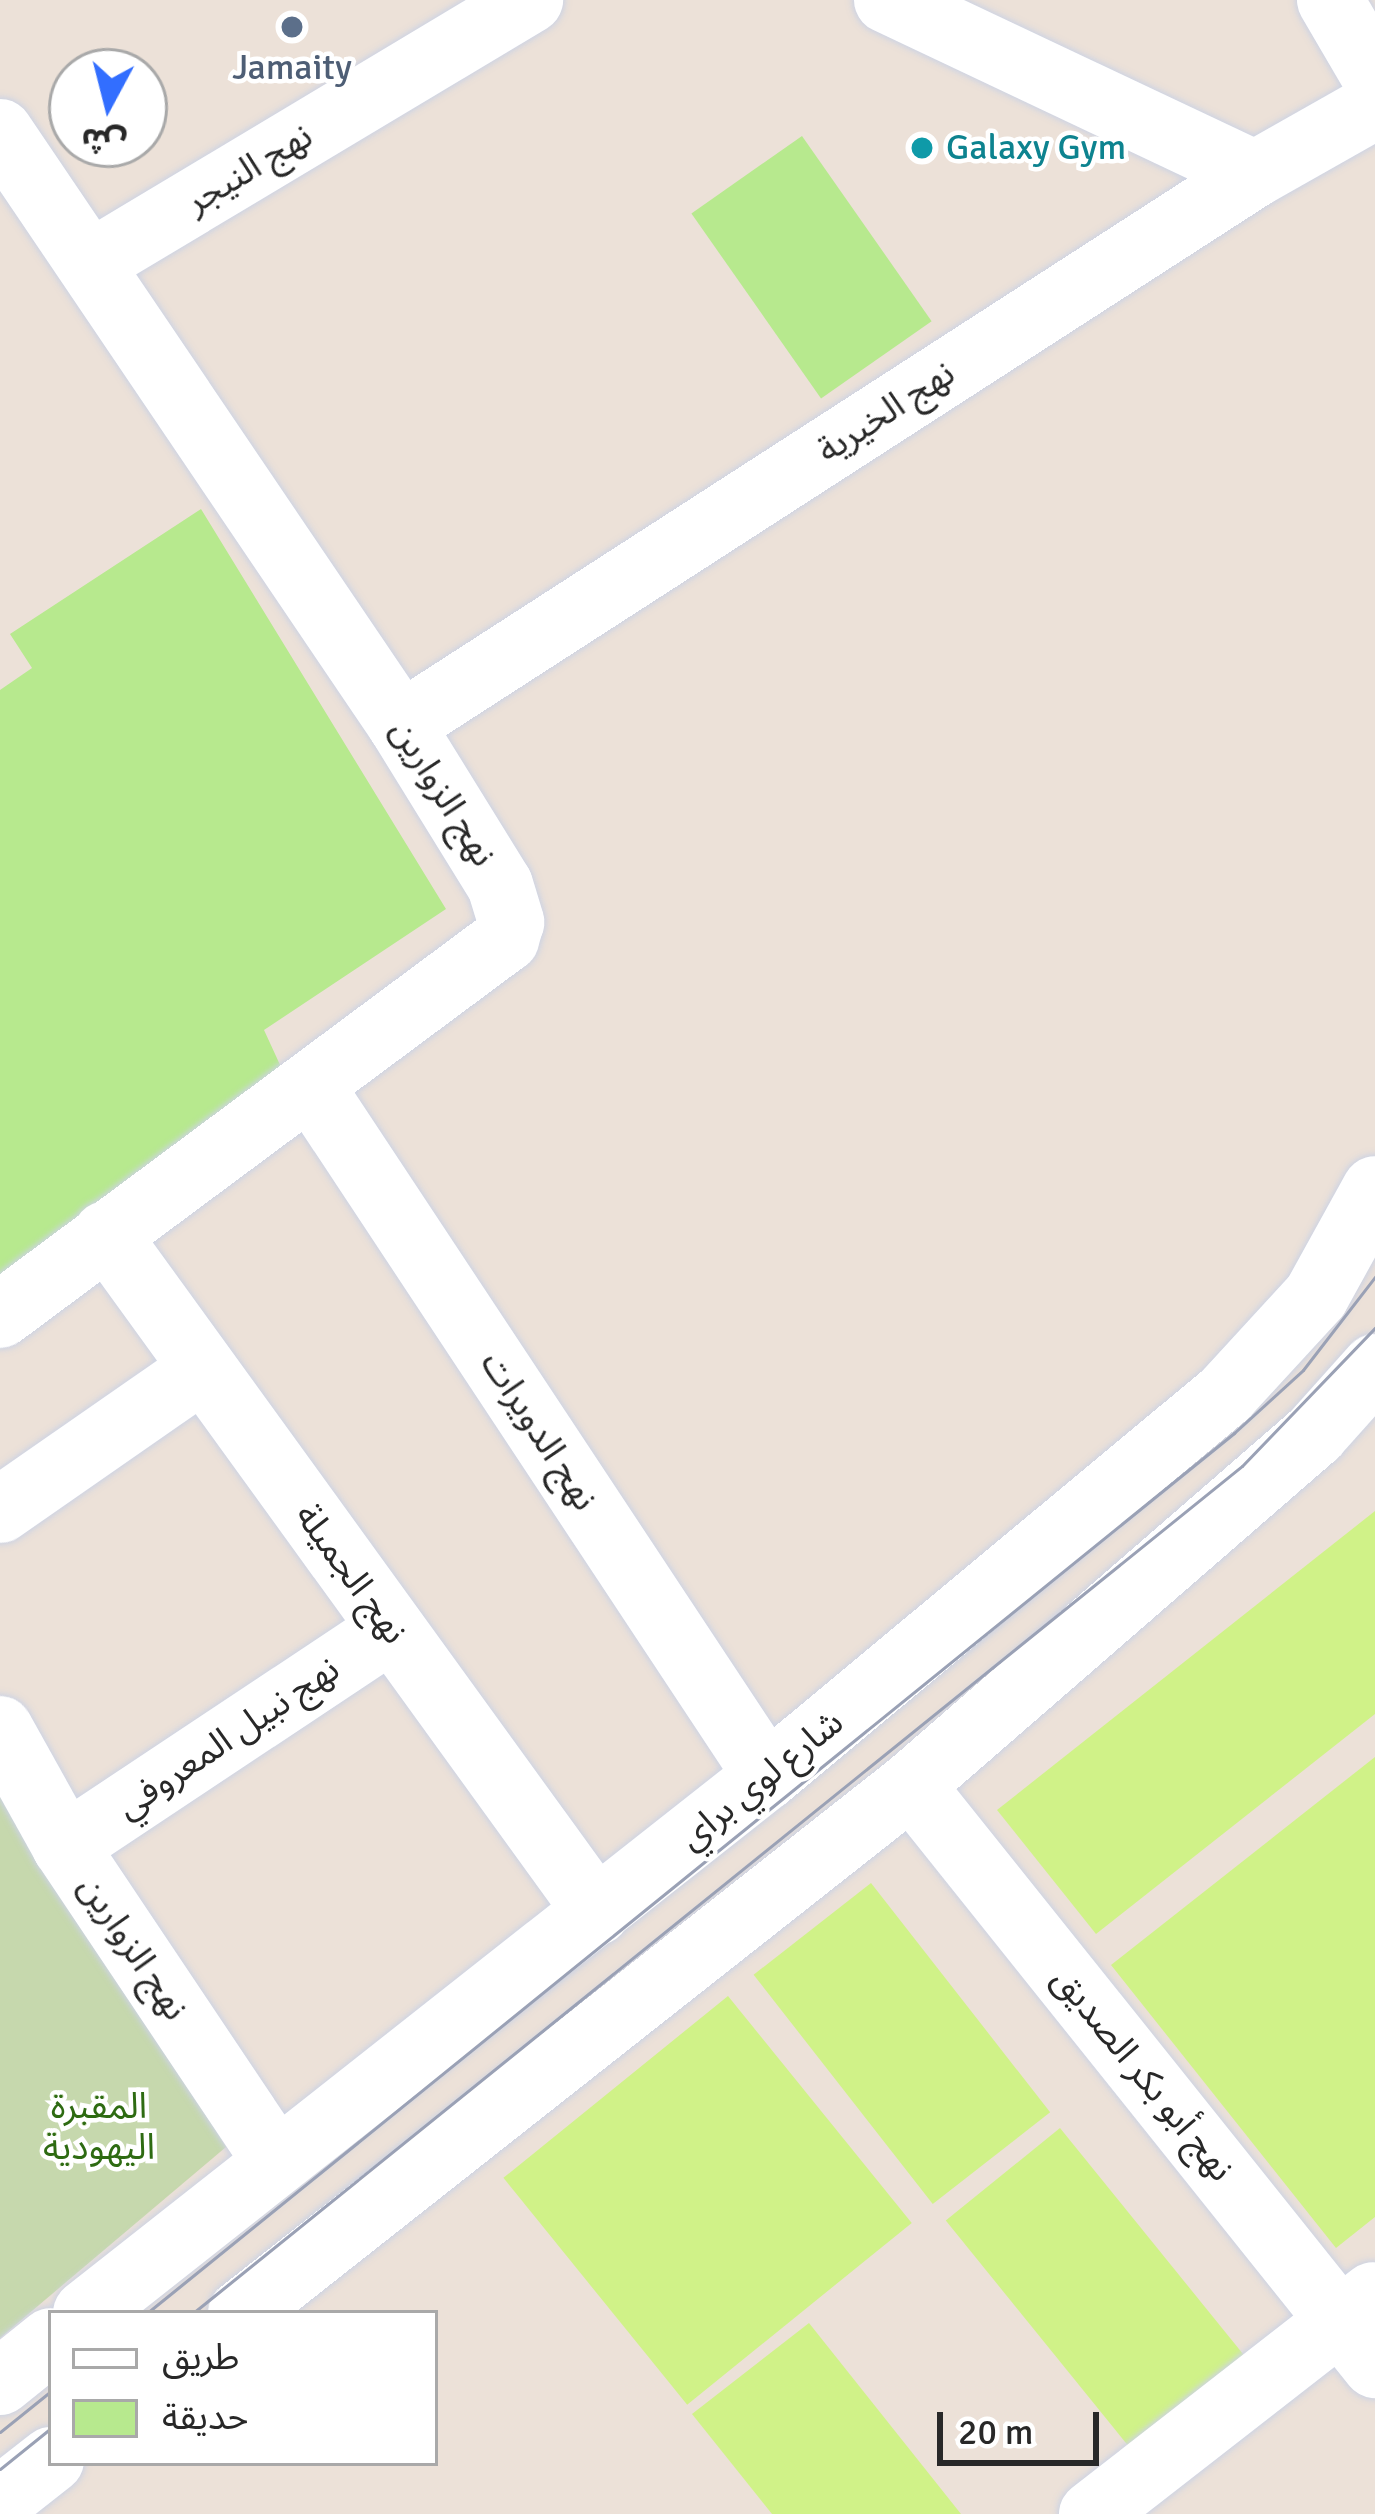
<!DOCTYPE html>
<meta charset="utf-8">
<style>
body{margin:0}
#map{position:relative;width:1375px;height:2514px;overflow:hidden;background:#ece1d8;font-family:Signika,"Noto Sans Arabic",sans-serif}
div>[style]{position:absolute}
.green>*{inset:0;background:#b7e98e;transform-origin:0 0}
.cemetery>*{inset:0;background:#c6d8ad}
.pitch>*{inset:0;background:#d0f288;transform-origin:0 0}
.roads{filter:drop-shadow(0 0 3px #cdd3e3) drop-shadow(0 0 3px #cdd3e3)}
.minor>*{height:66px;margin:-33px;padding:0 33px;transform-origin:33px;border-radius:33px;background:#fff}
.tram>*{height:3px;margin:-1.5px;padding:0 1.5px;transform-origin:1.5px;border-radius:1.5px;background:#9aa1b5}
.dots>*{width:33px;height:33px;translate:-50% -50%;box-sizing:border-box;border:6px solid #fff;border-radius:50%}
span{translate:-50% -50%;white-space:nowrap;text-align:center;line-height:1.15;-webkit-text-stroke:9px #fff;paint-order:stroke}
.service-label{font-size:36px;color:#4e5e75}
.culture-label{font-size:36px;color:#0d838f}
.left{translate:0 -50%;text-align:left}
.street-label{font-size:36px;color:#282828}
.park-label{font-size:36px;color:#2e6b12}
.legend{position:absolute;left:48px;top:2310px;width:390px;height:156px;box-sizing:border-box;background:#fff;border:3px solid #a9a9a9;margin:0;padding:15px 21px;list-style:none;font-size:36px;color:#282828}
.legend li{display:flex;align-items:center;gap:24px;height:60px}
.legend b{width:60px;border:3px solid #a9a9a9}
.north{position:absolute;left:48px;top:48px;width:120px;height:120px;box-sizing:border-box;background:#fff;border:3px solid #a9a9a9;border-radius:50%;rotate:187deg;font-size:33px;font-weight:700;line-height:48px;text-align:center;color:#282828}
.north::after{content:'';display:block;margin:auto;width:42px;height:54px;background:#326eff;clip-path:polygon(50% 0,100% 100%,50% 72%,0 100%)}
.scale{position:absolute;left:937px;top:2412px;width:162px;height:54px;box-sizing:border-box;border:6px solid #282828;border-top:0;padding-left:15px;font-size:36px;line-height:42px;white-space:nowrap;color:#282828;-webkit-text-stroke:9px #fff;paint-order:stroke}
</style>
<div id="map">
<div class="green">
<i style="left:802px;top:136px;width:226px;height:135px;rotate:55deg"></i>
<i style="clip-path:polygon(201px 509px,446px 909px,264px 1030px,287px 1080px,0 1281px,0 690px,32px 668px,10px 634px)"></i>
</div>
<div class="cemetery">
<i style="clip-path:polygon(0 1784px,226px 2147px,0 2338px)"></i>
</div>
<div class="pitch">
<i style="clip-path:polygon(1375px 1511px,1375px 1714px,1096px 1934px,997px 1810px)"></i>
<i style="clip-path:polygon(1375px 1757px,1375px 2217px,1336px 2248px,1111px 1965px)"></i>
<i style="left:871px;top:1883px;width:291px;height:149px;rotate:52deg"></i>
<i style="left:728px;top:1996px;width:292px;height:289px;rotate:51deg"></i>
<i style="left:1060px;top:2128px;width:295px;height:147px;rotate:51deg"></i>
<i style="clip-path:polygon(809px 2323px,961px 2514px,772px 2514px,692px 2414px)"></i>
</div>
<div class="roads">
<div class="minor">
<i style="left:887px;top:0;width:407px;rotate:25.3deg"></i>
<i style="left:1330px;top:0;width:89px;rotate:59.7deg"></i>
<i style="left:0;top:132px;width:716px;rotate:55.93deg"></i>
<i style="left:401px;top:725px;width:188px;rotate:58.3deg"></i>
<i style="left:500px;top:885px;width:39px;rotate:73deg"></i>
<i style="left:511px;top:922px;width:18px;rotate:106deg"></i>
<i style="left:506px;top:939px;width:630px;rotate:143.38deg"></i>
<i style="left:91px;top:263px;width:512px;rotate:-30.93deg"></i>
<i style="left:401px;top:725px;width:1016px;rotate:-32.83deg"></i>
<i style="left:1255px;top:174px;width:138px;rotate:-29.5deg"></i>
<i style="left:310px;top:1085px;width:828px;rotate:56.52deg"></i>
<i style="left:106px;top:1234px;width:837px;rotate:54.09deg"></i>
<i style="left:0;top:1510px;width:247px;rotate:-34.8deg"></i>
<i style="left:0;top:1729px;width:134px;rotate:60.9deg"></i>
<i style="left:65px;top:1846px;width:379px;rotate:56.2deg"></i>
<i style="left:911px;top:1785px;width:743px;rotate:51.34deg"></i>
<i style="left:65px;top:1846px;width:392px;rotate:-33.6deg"></i>
<i style="left:86px;top:2313px;width:867px;rotate:-38.26deg"></i>
<i style="left:767px;top:1776px;width:596px;rotate:-39.76deg"></i>
<i style="left:1225px;top:1395px;width:134px;rotate:-47.4deg"></i>
<i style="left:1316px;top:1296px;width:122px;rotate:-61.1deg"></i>
<i style="left:241px;top:2313px;width:853px;rotate:-38.24deg"></i>
<i style="left:911px;top:1785px;width:535px;rotate:-40.98deg"></i>
<i style="left:1315px;top:1434px;width:90px;rotate:-48.2deg"></i>
<i style="left:0;top:2382px;width:65px;rotate:-38.8deg"></i>
<i style="left:0;top:2500px;width:65px;rotate:-38.1deg"></i>
<i style="left:1092px;top:2514px;width:356px;rotate:-37.9deg"></i>
</div>
</div>
<div class="tram">
<i style="left:147px;top:2313px;width:1399px;rotate:-38.99deg"></i>
<i style="left:1234px;top:1433px;width:93px;rotate:-42.4deg"></i>
<i style="left:1303px;top:1370px;width:118px;rotate:-52.3deg"></i>
<i style="left:193px;top:2313px;width:1348px;rotate:-38.92deg"></i>
<i style="left:1242px;top:1466px;width:192px;rotate:-46.1deg"></i>
<i style="left:0;top:2432px;width:65px;rotate:-38.8deg"></i>
<i style="left:0;top:2469px;width:65px;rotate:-38.8deg"></i>
</div>
<div class="dots">
<i style="left:292px;top:27px;background:#5c6f8a"></i>
<i style="left:922px;top:148px;background:#0f9aa8"></i>
</div>
<div class="service-label">
<span style="left:292px;top:68px">Jamaity</span>
</div>
<div class="culture-label">
<span class="left" style="left:946px;top:148px">Galaxy Gym</span>
</div>
<div class="street-label">
<span style="left:249px;top:169px;rotate:-31deg">نهج النيجر</span>
<span style="left:886px;top:412px;rotate:-33deg">نهج الخيرية</span>
<span style="left:443px;top:793px;rotate:58deg">نهج الزوارين</span>
<span style="left:539px;top:1431px;rotate:57deg">نهج الدويرات</span>
<span style="left:351px;top:1574px;rotate:54deg">نهج الجميلة</span>
<span style="left:228px;top:1738px;rotate:-34deg">نهج نبيل المعروفي</span>
<span style="left:761px;top:1780px;rotate:-39deg">شارع لوي براي</span>
<span style="left:133px;top:1948px;rotate:56deg">نهج الزوارين</span>
<span style="left:1143px;top:2074px;rotate:51deg">نهج أبو بكر الصديق</span>
</div>
<div class="park-label">
<span style="left:99px;top:2127px">المقبرة<br>اليهودية</span>
</div>
<ul class="legend">
<li><b style="height:15px;background:#fff"></b>طريق</li>
<li><b style="height:33px;background:#b7e98e"></b>حديقة</li>
</ul>
<div class="north">ش</div>
<div class="scale">20 m</div>
</div>
